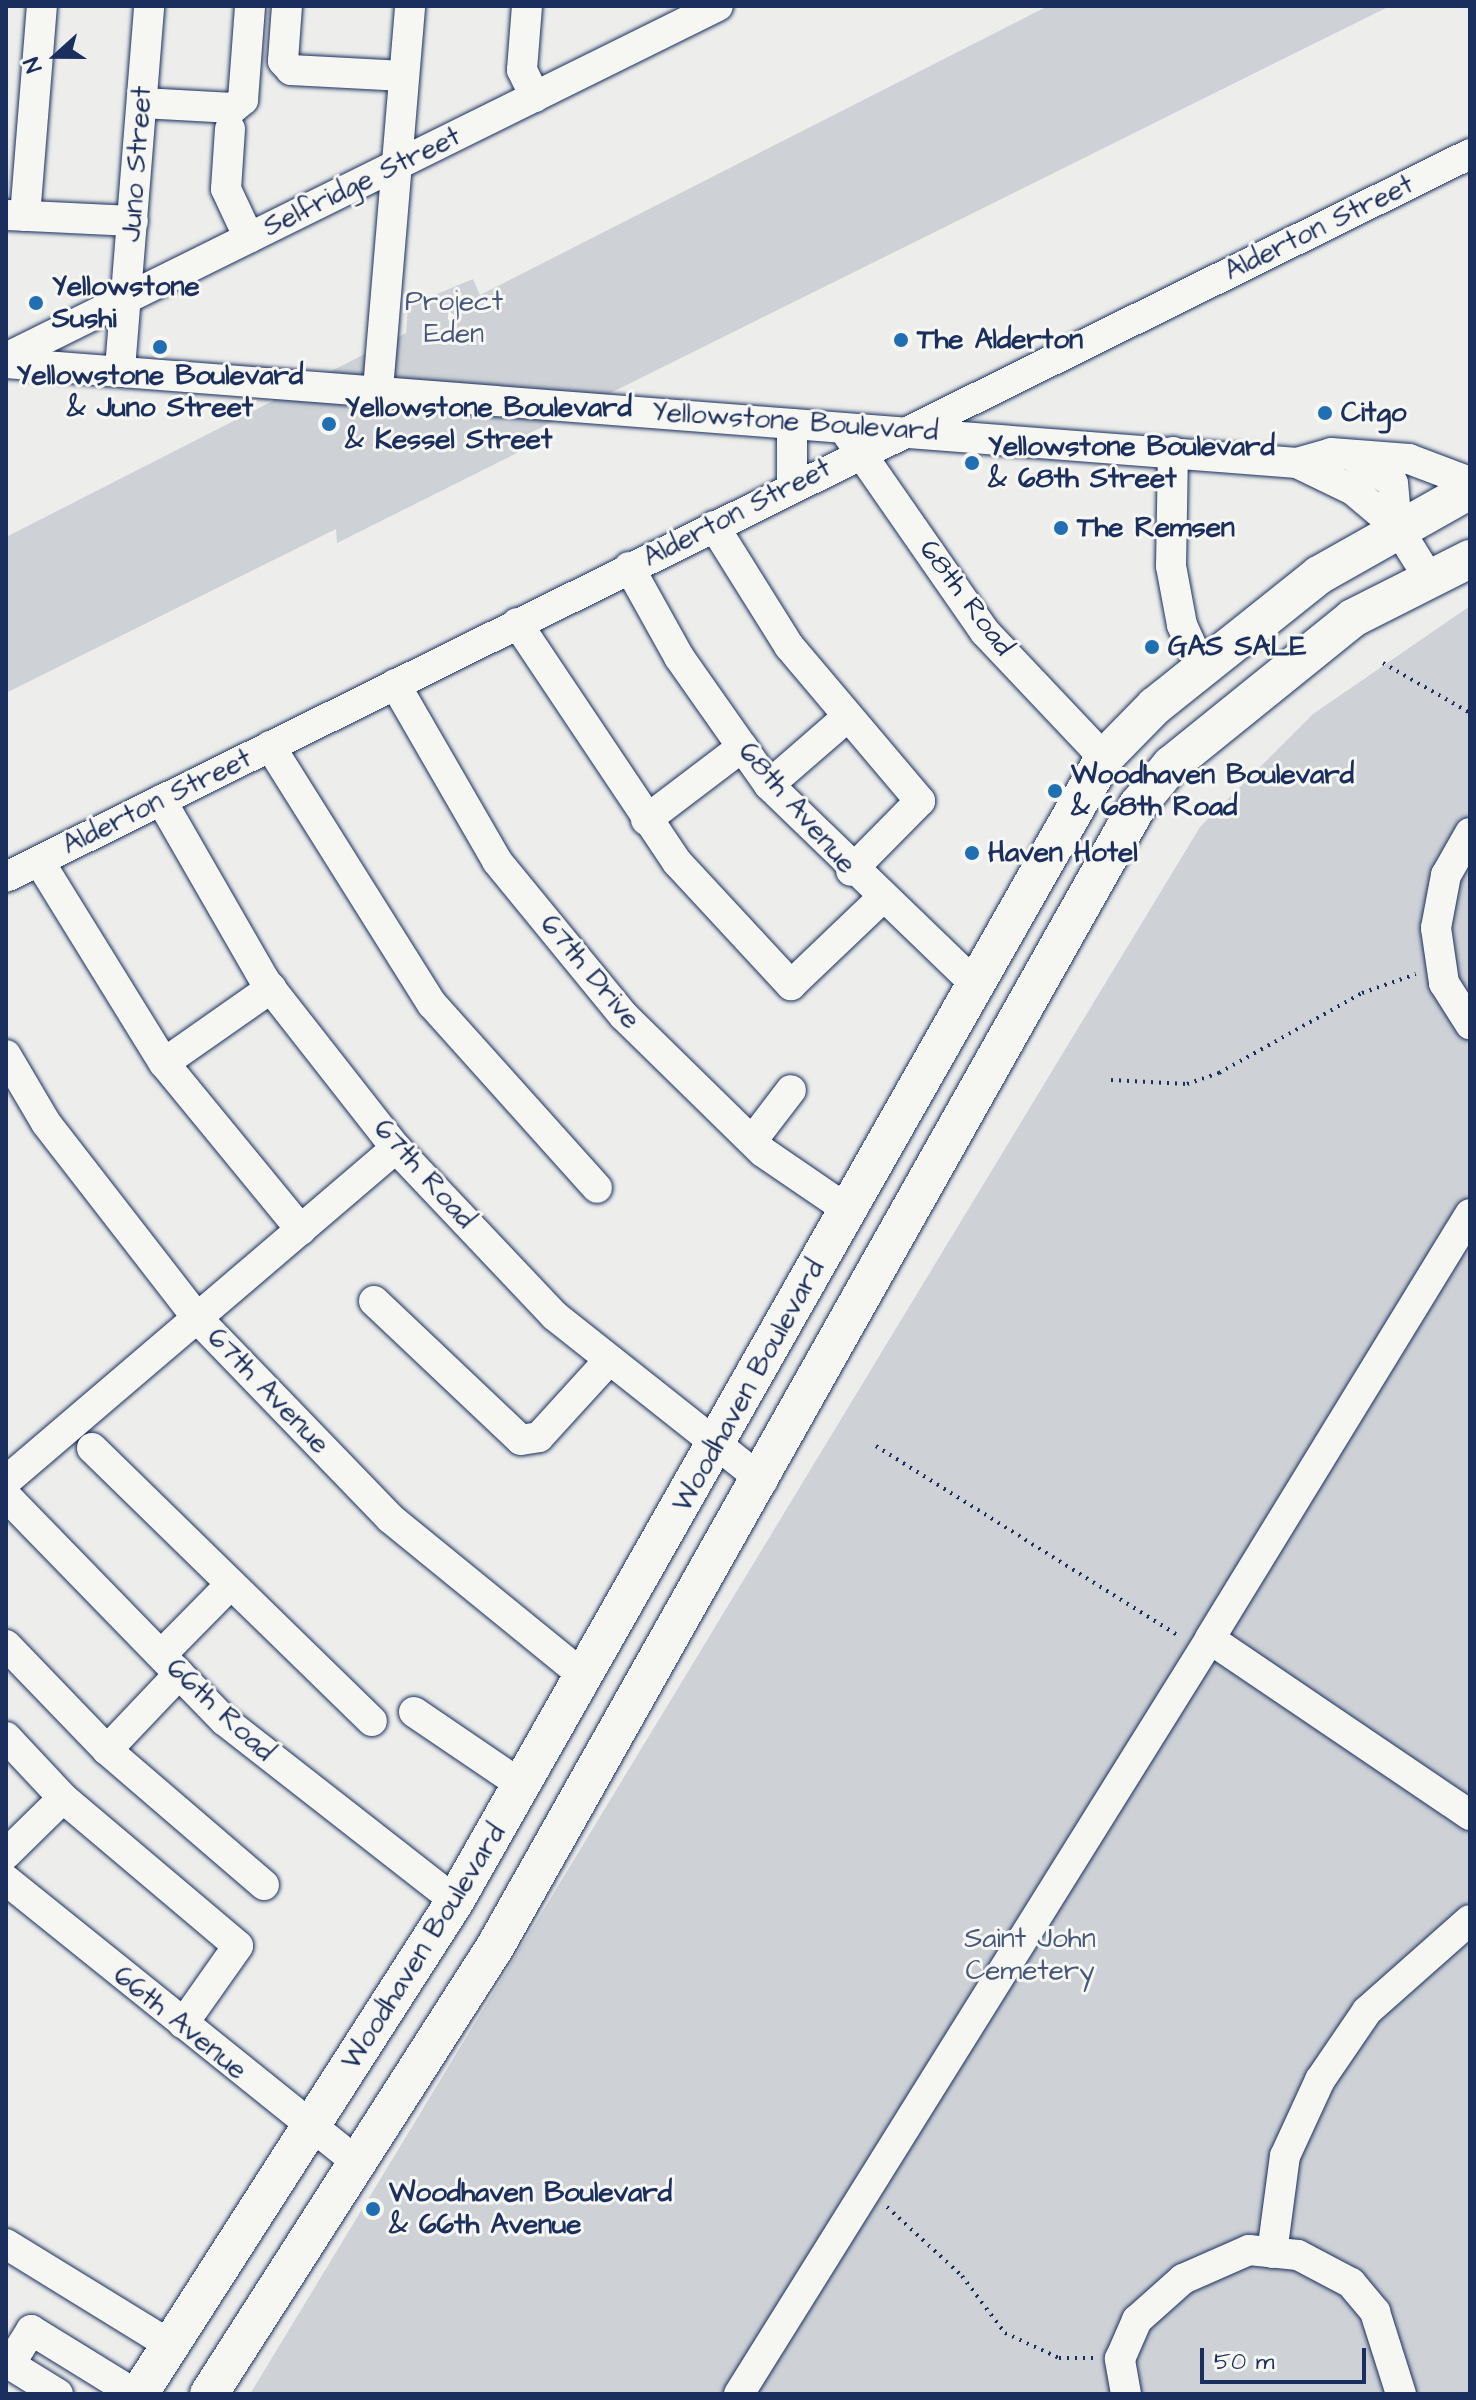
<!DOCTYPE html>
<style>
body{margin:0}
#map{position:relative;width:1476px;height:2400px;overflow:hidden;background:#edeeec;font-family:"Architects Daughter",sans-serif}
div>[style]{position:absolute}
.green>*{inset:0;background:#ced2d7}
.path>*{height:4px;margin-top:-2px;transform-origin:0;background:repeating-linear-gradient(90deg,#1b2f5e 0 2px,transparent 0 8px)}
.roads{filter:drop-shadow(0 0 2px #1b2f5e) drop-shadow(0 0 2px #1b2f5e)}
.minor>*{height:30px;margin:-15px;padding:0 15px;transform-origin:15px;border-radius:15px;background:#f6f6f2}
.major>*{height:38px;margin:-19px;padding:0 19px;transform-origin:19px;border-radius:19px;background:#f6f6f2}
.dots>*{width:22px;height:22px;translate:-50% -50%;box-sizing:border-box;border:4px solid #f6f6f2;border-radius:50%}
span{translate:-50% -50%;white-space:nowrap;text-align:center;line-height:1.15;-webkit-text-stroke:6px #f6f6f2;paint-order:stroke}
.street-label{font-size:28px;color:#1b2f5e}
.poi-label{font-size:28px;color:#1b2f5e;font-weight:700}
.left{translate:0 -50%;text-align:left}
.park-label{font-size:28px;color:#48587c}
.frame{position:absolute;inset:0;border:8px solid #1b2f5e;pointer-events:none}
.north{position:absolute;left:16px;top:16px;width:80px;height:80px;-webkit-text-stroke:6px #f6f6f2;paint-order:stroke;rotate:249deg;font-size:22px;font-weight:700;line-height:32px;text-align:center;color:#1b2f5e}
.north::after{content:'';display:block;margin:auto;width:28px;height:36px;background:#1b2f5e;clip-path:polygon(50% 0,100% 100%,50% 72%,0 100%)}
.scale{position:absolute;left:1200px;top:2348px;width:166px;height:36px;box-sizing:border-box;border:4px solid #1b2f5e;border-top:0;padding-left:10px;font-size:24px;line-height:28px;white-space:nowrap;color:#1b2f5e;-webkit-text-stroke:6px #f6f6f2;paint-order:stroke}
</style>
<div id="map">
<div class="green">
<i style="clip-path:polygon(1048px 6px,1390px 6px,520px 438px,543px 440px,337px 543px,336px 529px,6px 693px,6px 537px,406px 333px,408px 306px,473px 279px,480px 295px)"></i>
<i style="clip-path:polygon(1470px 606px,1470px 2394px,250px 2394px,1200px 827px,1313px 714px)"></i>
</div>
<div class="path">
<i style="left:1383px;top:663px;width:100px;rotate:29.9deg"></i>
<i style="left:1111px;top:1080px;width:76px;rotate:3deg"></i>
<i style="left:1187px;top:1084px;width:34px;rotate:-19deg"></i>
<i style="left:1219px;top:1073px;width:164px;rotate:-29.2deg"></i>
<i style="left:1362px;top:993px;width:57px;rotate:-19.4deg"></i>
<i style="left:876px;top:1446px;width:359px;rotate:32.1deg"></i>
<i style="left:887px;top:2207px;width:102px;rotate:42.6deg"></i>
<i style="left:962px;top:2276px;width:71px;rotate:53deg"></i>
<i style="left:1005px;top:2333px;width:60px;rotate:24.8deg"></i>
<i style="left:1059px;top:2358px;width:38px"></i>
</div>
<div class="roads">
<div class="minor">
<i style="left:287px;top:6px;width:55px;rotate:94.2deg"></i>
<i style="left:283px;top:61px;width:12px;rotate:48deg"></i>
<i style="left:291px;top:70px;width:113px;rotate:3deg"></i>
<i style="left:527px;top:6px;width:64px;rotate:94.5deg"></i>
<i style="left:522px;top:70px;width:30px;rotate:64deg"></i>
<i style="left:142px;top:103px;width:91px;rotate:3.1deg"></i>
<i style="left:233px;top:108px;width:13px;rotate:-39deg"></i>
<i style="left:243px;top:100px;width:94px;rotate:-85.7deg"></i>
<i style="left:230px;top:129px;width:60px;rotate:93.8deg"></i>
<i style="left:226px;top:189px;width:54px;rotate:64.9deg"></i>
<i style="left:7px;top:215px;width:126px;rotate:2.7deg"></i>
<i style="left:25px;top:216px;width:211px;rotate:-85.4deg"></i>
<i style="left:6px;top:358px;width:794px;rotate:-26.31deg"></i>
<i style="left:6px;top:363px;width:1295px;rotate:4.43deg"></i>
<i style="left:1297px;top:463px;width:35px;rotate:-16deg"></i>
<i style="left:1331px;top:453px;width:78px;rotate:4.4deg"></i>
<i style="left:1409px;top:459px;width:65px;rotate:20.7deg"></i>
<i style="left:120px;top:369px;width:364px;rotate:-85.4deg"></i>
<i style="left:378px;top:389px;width:384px;rotate:-85.2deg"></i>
<i style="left:792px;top:424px;width:60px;rotate:90deg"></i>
<i style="left:848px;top:435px;width:240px;rotate:55.2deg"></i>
<i style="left:985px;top:632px;width:173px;rotate:46.6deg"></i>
<i style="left:1173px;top:452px;width:114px;rotate:91deg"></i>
<i style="left:1171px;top:566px;width:60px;rotate:79.4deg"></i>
<i style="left:1182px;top:625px;width:48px;rotate:65.6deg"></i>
<i style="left:1355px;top:458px;width:45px;rotate:33.3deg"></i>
<i style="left:1393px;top:483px;width:44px;rotate:84.8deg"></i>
<i style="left:1297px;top:463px;width:62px;rotate:25.7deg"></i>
<i style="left:1353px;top:490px;width:57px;rotate:40.1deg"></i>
<i style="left:1397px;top:527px;width:57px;rotate:58deg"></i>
<i style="left:714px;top:526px;width:142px;rotate:58deg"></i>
<i style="left:789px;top:646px;width:203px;rotate:49.8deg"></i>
<i style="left:920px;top:801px;width:98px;rotate:134.6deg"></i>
<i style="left:629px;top:567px;width:103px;rotate:60.9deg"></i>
<i style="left:679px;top:657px;width:156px;rotate:54.9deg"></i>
<i style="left:769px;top:785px;width:282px;rotate:44deg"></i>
<i style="left:517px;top:623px;width:288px;rotate:56.2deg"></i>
<i style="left:677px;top:862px;width:168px;rotate:47.2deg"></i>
<i style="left:791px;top:985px;width:124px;rotate:-43.7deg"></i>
<i style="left:395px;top:684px;width:204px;rotate:60deg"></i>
<i style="left:497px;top:861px;width:200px;rotate:50.7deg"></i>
<i style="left:624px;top:1016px;width:194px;rotate:44.4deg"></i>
<i style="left:763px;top:1152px;width:99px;rotate:34.3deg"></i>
<i style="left:270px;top:746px;width:305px;rotate:57.9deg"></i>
<i style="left:432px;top:1004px;width:247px;rotate:48.1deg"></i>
<i style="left:769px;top:785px;width:102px;rotate:-41deg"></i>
<i style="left:161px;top:800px;width:209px;rotate:60.1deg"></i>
<i style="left:265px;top:981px;width:212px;rotate:51.9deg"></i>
<i style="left:396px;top:1148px;width:231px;rotate:46.6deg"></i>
<i style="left:555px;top:1316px;width:265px;rotate:38.4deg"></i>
<i style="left:646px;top:820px;width:121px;rotate:-37.2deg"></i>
<i style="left:1470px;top:833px;width:48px;rotate:119.7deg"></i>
<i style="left:1446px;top:875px;width:54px;rotate:100.7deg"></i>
<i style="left:1436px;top:928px;width:56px;rotate:81.7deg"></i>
<i style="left:1444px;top:983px;width:49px;rotate:57.6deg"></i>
<i style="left:39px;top:861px;width:238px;rotate:58.3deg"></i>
<i style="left:164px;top:1063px;width:216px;rotate:50.6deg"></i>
<i style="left:6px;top:877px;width:1633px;rotate:-26.28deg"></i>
<i style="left:6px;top:1055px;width:79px;rotate:59.5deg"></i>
<i style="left:46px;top:1123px;width:247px;rotate:52.2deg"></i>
<i style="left:197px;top:1318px;width:278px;rotate:46deg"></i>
<i style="left:390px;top:1518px;width:250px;rotate:39.2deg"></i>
<i style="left:164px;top:1063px;width:131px;rotate:-35deg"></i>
<i style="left:752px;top:1141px;width:64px;rotate:-52.6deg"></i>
<i style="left:1470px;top:1214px;width:498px;rotate:121.5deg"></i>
<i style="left:1210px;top:1639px;width:314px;rotate:34.1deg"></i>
<i style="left:374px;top:1301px;width:202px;rotate:43.4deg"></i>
<i style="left:521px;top:1440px;width:18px;rotate:-9deg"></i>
<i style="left:539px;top:1437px;width:104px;rotate:-47.7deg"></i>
<i style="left:92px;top:1448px;width:391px;rotate:44.3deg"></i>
<i style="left:6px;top:1481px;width:513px;rotate:-40.49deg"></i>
<i style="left:6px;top:1496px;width:314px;rotate:45.8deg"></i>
<i style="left:225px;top:1721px;width:292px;rotate:38deg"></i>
<i style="left:6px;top:1645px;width:146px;rotate:46.1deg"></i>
<i style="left:107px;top:1750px;width:207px;rotate:40.7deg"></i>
<i style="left:161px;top:1655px;width:94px;rotate:-45.4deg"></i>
<i style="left:414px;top:1712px;width:132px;rotate:34.2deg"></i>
<i style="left:6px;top:1737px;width:83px;rotate:46.9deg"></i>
<i style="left:63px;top:1798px;width:229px;rotate:40.2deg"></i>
<i style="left:238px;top:1946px;width:95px;rotate:125.2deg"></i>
<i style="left:107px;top:1750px;width:105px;rotate:-46.5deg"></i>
<i style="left:6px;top:1854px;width:80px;rotate:-44.5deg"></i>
<i style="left:6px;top:1880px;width:450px;rotate:38.8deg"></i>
<i style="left:6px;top:2244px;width:193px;rotate:31.6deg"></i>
<i style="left:1272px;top:2253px;width:98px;rotate:-82.4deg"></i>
<i style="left:1285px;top:2156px;width:84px;rotate:-65.3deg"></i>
<i style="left:1320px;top:2080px;width:83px;rotate:-55.7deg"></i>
<i style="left:1367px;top:2011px;width:137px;rotate:-41.5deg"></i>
<i style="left:6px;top:2362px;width:61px;rotate:31.6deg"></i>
<i style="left:10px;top:2364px;width:40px;rotate:-58deg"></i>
<i style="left:31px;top:2330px;width:122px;rotate:31.6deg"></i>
<i style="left:739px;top:2394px;width:890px;rotate:-58.04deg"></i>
<i style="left:1126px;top:2394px;width:36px;rotate:-100deg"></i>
<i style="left:1120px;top:2359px;width:43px;rotate:-66.4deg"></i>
<i style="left:1137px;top:2320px;width:62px;rotate:-41.7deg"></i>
<i style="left:1183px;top:2279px;width:72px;rotate:-23.7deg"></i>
<i style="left:1249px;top:2250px;width:49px;rotate:5.8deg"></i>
<i style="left:1298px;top:2255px;width:60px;rotate:27.8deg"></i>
<i style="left:1351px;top:2283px;width:38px;rotate:50deg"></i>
<i style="left:1375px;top:2312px;width:86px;rotate:72.4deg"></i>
</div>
<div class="major">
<i style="left:139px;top:2394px;width:586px;rotate:-57.34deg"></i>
<i style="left:455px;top:1901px;width:1314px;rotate:-60.41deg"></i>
<i style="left:1104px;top:758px;width:73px;rotate:-45.6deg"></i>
<i style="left:1155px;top:706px;width:210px;rotate:-38.6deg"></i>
<i style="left:1319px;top:575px;width:173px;rotate:-29.4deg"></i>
<i style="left:209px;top:2394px;width:531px;rotate:-57.39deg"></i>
<i style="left:495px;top:1947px;width:1311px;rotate:-60.62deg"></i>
<i style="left:1138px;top:805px;width:52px;rotate:-50.5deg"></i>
<i style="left:1171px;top:765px;width:234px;rotate:-38.9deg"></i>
<i style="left:1353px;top:618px;width:131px;rotate:-26.8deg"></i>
</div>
</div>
<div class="dots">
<i style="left:36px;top:303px;background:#1f6fb2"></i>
<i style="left:901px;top:340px;background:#1f6fb2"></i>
<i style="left:160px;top:347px;background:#1f6fb2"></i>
<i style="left:1325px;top:413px;background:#1f6fb2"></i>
<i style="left:329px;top:424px;background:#1f6fb2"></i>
<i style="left:972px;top:463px;background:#1f6fb2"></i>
<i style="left:1061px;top:528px;background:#1f6fb2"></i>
<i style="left:1152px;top:647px;background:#1f6fb2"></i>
<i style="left:1055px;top:791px;background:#1f6fb2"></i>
<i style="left:972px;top:853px;background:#1f6fb2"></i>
<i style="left:373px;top:2209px;background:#1f6fb2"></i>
</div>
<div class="street-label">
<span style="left:137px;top:164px;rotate:-86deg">Juno Street</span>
<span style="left:362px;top:182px;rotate:-26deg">Selfridge Street</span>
<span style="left:1319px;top:228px;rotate:-26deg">Alderton Street</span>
<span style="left:795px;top:422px;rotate:4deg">Yellowstone Boulevard</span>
<span style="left:737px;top:513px;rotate:-27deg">Alderton Street</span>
<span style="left:966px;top:598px;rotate:53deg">68th Road</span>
<span style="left:157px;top:802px;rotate:-26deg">Alderton Street</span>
<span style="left:797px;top:808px;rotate:49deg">68th Avenue</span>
<span style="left:590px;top:972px;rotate:50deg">67th Drive</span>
<span style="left:424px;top:1174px;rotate:48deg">67th Road</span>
<span style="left:749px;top:1386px;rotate:-61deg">Woodhaven Boulevard</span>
<span style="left:268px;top:1391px;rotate:46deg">67th Avenue</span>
<span style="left:220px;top:1710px;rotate:43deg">66th Road</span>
<span style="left:424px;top:1947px;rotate:-58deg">Woodhaven Boulevard</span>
<span style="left:180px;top:2023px;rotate:39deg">66th Avenue</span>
</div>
<div class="poi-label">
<span class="left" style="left:52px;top:303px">Yellowstone<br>Sushi</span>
<span class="left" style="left:917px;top:340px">The Alderton</span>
<span style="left:160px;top:392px">Yellowstone Boulevard<br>&amp; Juno Street</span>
<span class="left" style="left:345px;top:424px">Yellowstone Boulevard<br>&amp; Kessel Street</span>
<span class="left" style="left:1341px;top:413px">Citgo</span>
<span class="left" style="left:988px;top:463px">Yellowstone Boulevard<br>&amp; 68th Street</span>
<span class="left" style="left:1077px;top:528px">The Remsen</span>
<span class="left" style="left:1168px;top:647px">GAS SALE</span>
<span class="left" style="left:1071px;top:791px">Woodhaven Boulevard<br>&amp; 68th Road</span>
<span class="left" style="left:988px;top:853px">Haven Hotel</span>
<span class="left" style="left:389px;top:2209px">Woodhaven Boulevard<br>&amp; 66th Avenue</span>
</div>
<div class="park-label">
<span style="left:454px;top:318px">Project<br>Eden</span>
<span style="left:1030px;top:1955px">Saint John<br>Cemetery</span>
</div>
<div class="frame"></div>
<div class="north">N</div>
<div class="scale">50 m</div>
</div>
